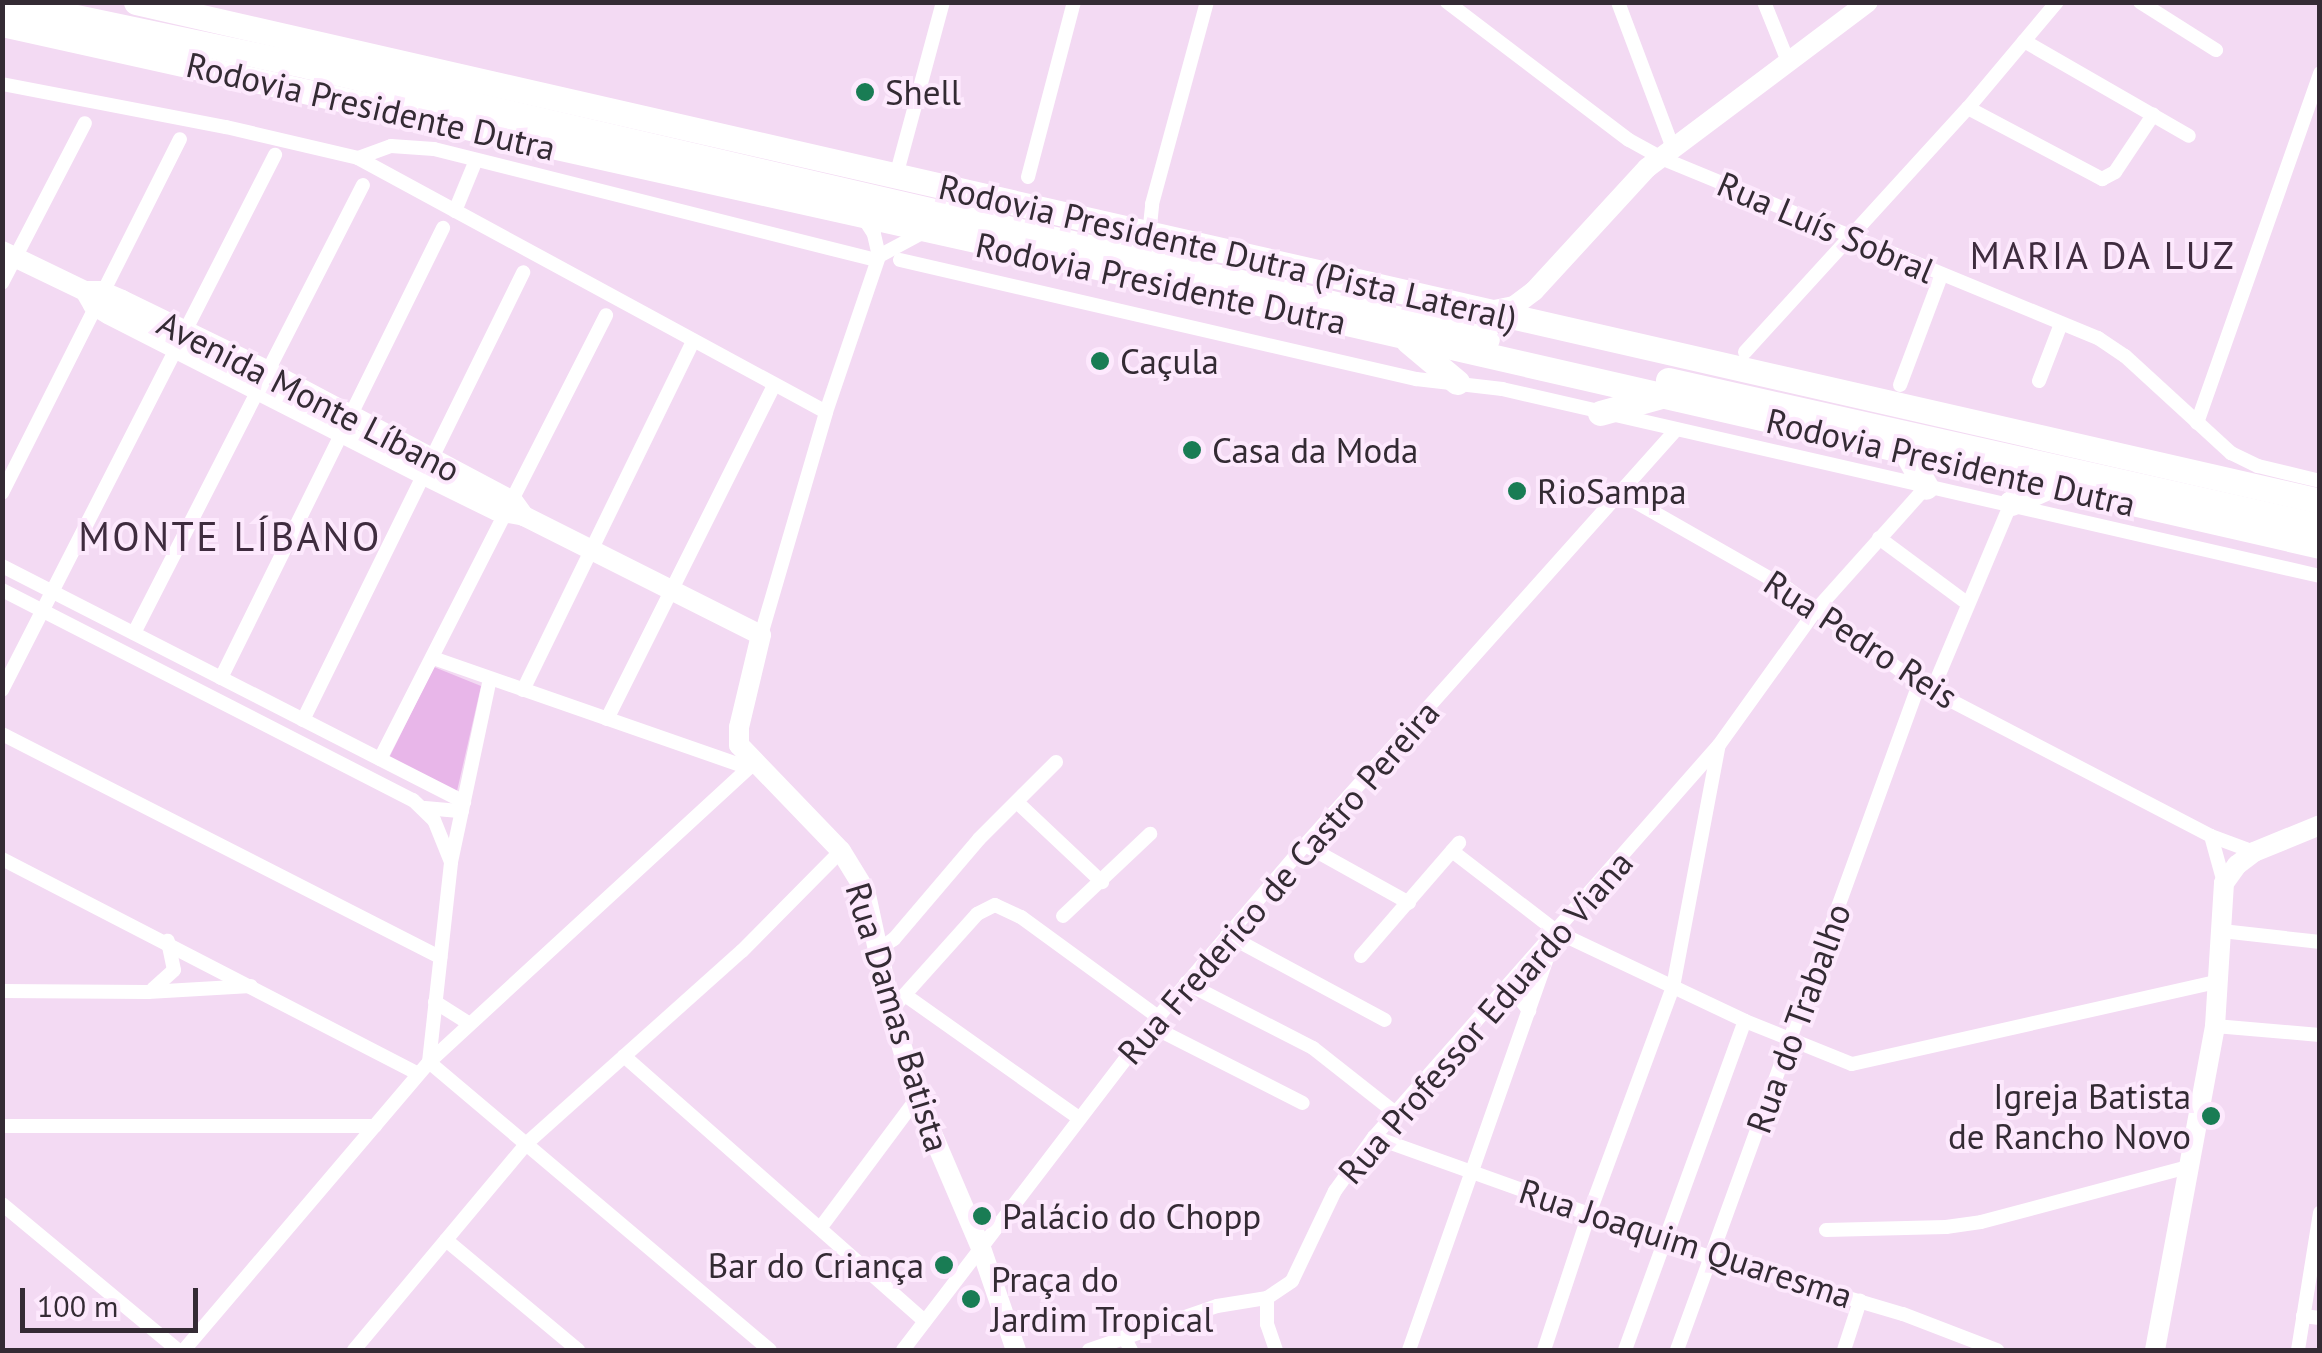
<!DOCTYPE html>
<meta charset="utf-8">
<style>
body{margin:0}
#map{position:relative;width:2322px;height:1353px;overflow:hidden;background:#f3daf3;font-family:"PT Sans",sans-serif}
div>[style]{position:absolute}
.green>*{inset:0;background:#e8b6e9}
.street>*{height:14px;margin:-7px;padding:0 7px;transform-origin:7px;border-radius:7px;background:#fff}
.secondary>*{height:20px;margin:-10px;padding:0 10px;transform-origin:10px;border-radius:10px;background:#fff}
.highway>*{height:25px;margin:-12.5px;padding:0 12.5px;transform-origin:12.5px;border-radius:12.5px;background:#fff}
.dots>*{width:28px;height:28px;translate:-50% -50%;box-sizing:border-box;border:5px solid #fde9fd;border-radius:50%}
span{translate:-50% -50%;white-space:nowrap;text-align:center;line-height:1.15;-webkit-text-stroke:8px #fde9fd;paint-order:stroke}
.poi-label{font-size:35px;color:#342b34}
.left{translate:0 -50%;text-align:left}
.right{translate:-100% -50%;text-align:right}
.street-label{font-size:35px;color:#342b34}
.neighbourhood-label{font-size:38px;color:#3f2c3f;letter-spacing:2.5px}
.quarter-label{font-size:40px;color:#3f2c3f;letter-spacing:2.5px}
.frame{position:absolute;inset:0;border:5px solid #342b34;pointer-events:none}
.scale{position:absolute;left:20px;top:1288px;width:178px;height:45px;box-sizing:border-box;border:5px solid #342b34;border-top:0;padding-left:12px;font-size:30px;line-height:35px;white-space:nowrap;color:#342b34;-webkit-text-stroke:8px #fde9fd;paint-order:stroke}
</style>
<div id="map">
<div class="green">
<i style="clip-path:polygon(434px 667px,481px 686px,457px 791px,389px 758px)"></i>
</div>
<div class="street">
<i style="left:1447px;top:2px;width:228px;rotate:37.2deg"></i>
<i style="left:1629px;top:140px;width:37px;rotate:29deg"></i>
<i style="left:1661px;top:158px;width:473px;rotate:22.4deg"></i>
<i style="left:2098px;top:338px;width:32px;rotate:34deg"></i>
<i style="left:2125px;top:356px;width:144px;rotate:42.5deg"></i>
<i style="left:2231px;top:453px;width:30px;rotate:26deg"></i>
<i style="left:2258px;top:466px;width:64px;rotate:13.6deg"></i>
<i style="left:1618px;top:2px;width:159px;rotate:69.4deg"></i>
<i style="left:1764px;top:2px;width:67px;rotate:68deg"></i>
<i style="left:2140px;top:2px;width:90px;rotate:32.3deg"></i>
<i style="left:2024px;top:41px;width:190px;rotate:29.9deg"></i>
<i style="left:2px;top:84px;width:228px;rotate:10.9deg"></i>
<i style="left:226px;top:127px;width:136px;rotate:13.2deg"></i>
<i style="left:358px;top:158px;width:532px;rotate:28.49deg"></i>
<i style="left:1968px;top:108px;width:152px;rotate:27.9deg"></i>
<i style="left:2102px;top:179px;width:15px;rotate:-28deg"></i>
<i style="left:2115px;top:172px;width:69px;rotate:-56.3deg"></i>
<i style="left:358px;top:158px;width:35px;rotate:-20deg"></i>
<i style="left:391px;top:146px;width:43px;rotate:4deg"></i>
<i style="left:434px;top:149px;width:457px;rotate:14.1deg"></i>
<i style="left:896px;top:176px;width:180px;rotate:-74.9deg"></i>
<i style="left:1028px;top:177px;width:181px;rotate:-75.3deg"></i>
<i style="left:455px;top:211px;width:55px;rotate:-67.6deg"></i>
<i style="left:1149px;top:235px;width:31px;rotate:-84deg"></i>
<i style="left:1152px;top:204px;width:209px;rotate:-74.8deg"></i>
<i style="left:879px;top:256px;width:49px;rotate:-28.1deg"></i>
<i style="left:900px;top:260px;width:530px;rotate:12.99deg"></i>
<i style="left:1416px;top:379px;width:87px;rotate:6.6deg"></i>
<i style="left:1502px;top:389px;width:839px;rotate:12.88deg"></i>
<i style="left:2px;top:283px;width:180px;rotate:-62.6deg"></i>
<i style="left:1745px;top:352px;width:331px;rotate:-47.6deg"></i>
<i style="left:1968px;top:108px;width:138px;rotate:-50deg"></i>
<i style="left:2039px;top:381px;width:61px;rotate:-68.9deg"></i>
<i style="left:1900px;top:385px;width:116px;rotate:-69.4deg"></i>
<i style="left:2197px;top:423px;width:371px;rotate:-70.6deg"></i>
<i style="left:2px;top:493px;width:396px;rotate:-63.3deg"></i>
<i style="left:1620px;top:493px;width:193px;rotate:29.7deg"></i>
<i style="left:1788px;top:589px;width:162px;rotate:35.9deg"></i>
<i style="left:1919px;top:684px;width:329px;rotate:27.5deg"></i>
<i style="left:2211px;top:836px;width:46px;rotate:20.4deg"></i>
<i style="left:1879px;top:538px;width:109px;rotate:36.5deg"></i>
<i style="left:2px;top:566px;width:519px;rotate:27.06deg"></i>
<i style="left:2px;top:590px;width:462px;rotate:27.1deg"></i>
<i style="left:413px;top:800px;width:29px;rotate:44deg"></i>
<i style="left:434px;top:820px;width:45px;rotate:68deg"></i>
<i style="left:134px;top:633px;width:503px;rotate:-62.93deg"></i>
<i style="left:761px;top:635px;width:232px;rotate:-73.7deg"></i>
<i style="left:826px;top:412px;width:165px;rotate:-71.2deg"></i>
<i style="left:879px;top:256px;width:23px;rotate:-103deg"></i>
<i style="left:874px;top:234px;width:20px;rotate:-123deg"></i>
<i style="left:433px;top:658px;width:334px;rotate:19.2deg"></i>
<i style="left:221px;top:678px;width:502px;rotate:-63.74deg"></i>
<i style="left:2px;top:690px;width:601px;rotate:-62.97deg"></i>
<i style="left:523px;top:690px;width:387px;rotate:-64deg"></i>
<i style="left:1932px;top:691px;width:204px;rotate:-67.2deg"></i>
<i style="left:607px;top:719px;width:373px;rotate:-63.4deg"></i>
<i style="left:303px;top:720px;width:499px;rotate:-63.8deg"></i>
<i style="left:2px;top:734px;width:492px;rotate:27deg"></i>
<i style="left:380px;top:759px;width:498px;rotate:-63deg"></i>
<i style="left:1017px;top:802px;width:117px;rotate:43.3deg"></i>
<i style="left:425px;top:808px;width:37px;rotate:5deg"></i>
<i style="left:2211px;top:836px;width:49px;rotate:74.5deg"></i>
<i style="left:1305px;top:845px;width:119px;rotate:29.1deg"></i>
<i style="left:1452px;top:851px;width:133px;rotate:37.6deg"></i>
<i style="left:1557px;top:932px;width:208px;rotate:25.3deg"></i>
<i style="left:1745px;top:1021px;width:115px;rotate:21.9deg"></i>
<i style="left:1852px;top:1064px;width:377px;rotate:-12.7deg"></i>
<i style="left:2px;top:859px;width:468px;rotate:27.3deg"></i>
<i style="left:1063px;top:916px;width:120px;rotate:-43.3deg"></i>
<i style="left:2222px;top:931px;width:99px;rotate:6.4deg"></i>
<i style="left:1227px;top:935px;width:179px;rotate:28.3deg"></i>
<i style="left:881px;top:948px;width:16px;rotate:-35deg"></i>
<i style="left:894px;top:939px;width:131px;rotate:-49.6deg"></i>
<i style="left:979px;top:839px;width:109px;rotate:-45deg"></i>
<i style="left:1361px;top:956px;width:150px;rotate:-49.1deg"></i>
<i style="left:1186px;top:983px;width:143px;rotate:27.1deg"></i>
<i style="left:1313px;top:1048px;width:107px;rotate:38.2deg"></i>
<i style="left:1509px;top:985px;width:33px;rotate:52deg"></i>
<i style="left:153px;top:989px;width:28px;rotate:-42deg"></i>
<i style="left:174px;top:970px;width:30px;rotate:-102deg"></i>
<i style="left:2px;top:991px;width:146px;rotate:0.4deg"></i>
<i style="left:148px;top:992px;width:103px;rotate:-3.3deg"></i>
<i style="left:905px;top:995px;width:213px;rotate:35.3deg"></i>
<i style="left:435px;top:1002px;width:41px;rotate:32.2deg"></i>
<i style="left:891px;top:1010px;width:129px;rotate:-48.1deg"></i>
<i style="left:977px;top:914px;width:20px;rotate:-27deg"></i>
<i style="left:995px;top:905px;width:29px;rotate:25deg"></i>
<i style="left:1021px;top:917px;width:170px;rotate:36.1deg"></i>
<i style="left:1151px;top:1026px;width:170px;rotate:26.9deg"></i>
<i style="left:2215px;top:1026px;width:105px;rotate:4.9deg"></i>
<i style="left:624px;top:1056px;width:401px;rotate:41.4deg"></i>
<i style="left:429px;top:1062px;width:446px;rotate:40.2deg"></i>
<i style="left:429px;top:1062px;width:201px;rotate:-83.7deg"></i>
<i style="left:451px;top:862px;width:187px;rotate:-78deg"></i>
<i style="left:2px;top:1126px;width:373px"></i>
<i style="left:1374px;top:1137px;width:357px;rotate:19.7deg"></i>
<i style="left:1710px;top:1257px;width:201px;rotate:16.5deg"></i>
<i style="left:1903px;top:1314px;width:101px;rotate:21deg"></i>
<i style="left:2px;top:1204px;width:229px;rotate:39.7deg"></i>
<i style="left:821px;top:1227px;width:161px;rotate:-53.3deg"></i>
<i style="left:1826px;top:1230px;width:120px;rotate:-1.4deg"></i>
<i style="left:1946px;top:1227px;width:35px;rotate:-8deg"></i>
<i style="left:1981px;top:1222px;width:213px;rotate:-14.9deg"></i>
<i style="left:446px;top:1240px;width:172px;rotate:39.8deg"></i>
<i style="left:1267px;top:1298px;width:26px;rotate:90deg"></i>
<i style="left:1267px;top:1324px;width:28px;rotate:71deg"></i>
<i style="left:2303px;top:1316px;width:17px;rotate:7deg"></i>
<i style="left:1124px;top:1337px;width:15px;rotate:62deg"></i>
<i style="left:184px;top:1350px;width:378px;rotate:-49.6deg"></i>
<i style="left:429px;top:1062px;width:440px;rotate:-42.6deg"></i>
<i style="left:354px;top:1350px;width:270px;rotate:-50.1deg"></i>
<i style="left:527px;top:1143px;width:288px;rotate:-41.8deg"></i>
<i style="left:742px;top:951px;width:141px;rotate:-45.3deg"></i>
<i style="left:903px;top:1350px;width:419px;rotate:-52.6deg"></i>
<i style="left:1158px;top:1017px;width:226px;rotate:-49.5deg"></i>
<i style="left:1305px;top:845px;width:555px;rotate:-48.21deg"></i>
<i style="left:1089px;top:1350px;width:135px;rotate:-19deg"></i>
<i style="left:1217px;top:1306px;width:51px;rotate:-9.1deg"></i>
<i style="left:1267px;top:1298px;width:30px;rotate:-34deg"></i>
<i style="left:1292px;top:1281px;width:100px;rotate:-64.5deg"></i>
<i style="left:1335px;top:1191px;width:67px;rotate:-54.2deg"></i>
<i style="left:1374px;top:1137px;width:522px;rotate:-48.65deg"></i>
<i style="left:1719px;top:745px;width:166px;rotate:-54.3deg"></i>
<i style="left:1816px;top:610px;width:165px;rotate:-48.2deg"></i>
<i style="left:1409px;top:1350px;width:433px;rotate:-70.6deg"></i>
<i style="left:1544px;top:1350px;width:143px;rotate:-71.7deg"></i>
<i style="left:1589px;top:1214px;width:242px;rotate:-69.7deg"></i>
<i style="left:1673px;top:987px;width:243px;rotate:-79.3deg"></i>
<i style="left:1625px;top:1350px;width:350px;rotate:-70deg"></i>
<i style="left:1677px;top:1350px;width:709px;rotate:-70.03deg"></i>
<i style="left:1844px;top:1350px;width:52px;rotate:-71.9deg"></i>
<i style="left:2298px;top:1350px;width:139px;rotate:-80.9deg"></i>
</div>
<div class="secondary">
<i style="left:2px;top:251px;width:92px;rotate:25.7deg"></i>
<i style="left:85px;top:291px;width:16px"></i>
<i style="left:101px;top:291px;width:23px;rotate:23deg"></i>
<i style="left:122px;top:300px;width:162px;rotate:25.9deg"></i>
<i style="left:268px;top:371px;width:277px;rotate:28deg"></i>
<i style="left:513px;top:501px;width:19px;rotate:54deg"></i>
<i style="left:85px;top:291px;width:16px;rotate:60deg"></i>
<i style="left:93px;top:305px;width:17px;rotate:31deg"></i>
<i style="left:108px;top:314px;width:355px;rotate:27deg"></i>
<i style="left:424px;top:475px;width:81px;rotate:26.3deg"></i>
<i style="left:497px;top:511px;width:27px;rotate:10deg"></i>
<i style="left:524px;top:516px;width:265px;rotate:26.7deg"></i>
<i style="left:761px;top:635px;width:95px;rotate:103.4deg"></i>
<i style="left:739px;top:727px;width:18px;rotate:90deg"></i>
<i style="left:739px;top:745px;width:147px;rotate:46.1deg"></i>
<i style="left:841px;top:851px;width:46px;rotate:58.4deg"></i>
<i style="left:865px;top:890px;width:123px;rotate:77.8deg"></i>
<i style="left:891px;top:1010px;width:92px;rotate:73.5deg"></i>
<i style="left:917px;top:1098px;width:163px;rotate:66.9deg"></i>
<i style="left:981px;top:1248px;width:108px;rotate:71.1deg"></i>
<i style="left:1494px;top:310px;width:20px;rotate:-11deg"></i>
<i style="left:1514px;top:306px;width:25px;rotate:-37deg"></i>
<i style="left:1534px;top:291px;width:167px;rotate:-47.4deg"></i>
<i style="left:1647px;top:168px;width:276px;rotate:-36.9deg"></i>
<i style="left:2155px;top:1350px;width:330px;rotate:-79.5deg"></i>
<i style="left:2215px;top:1026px;width:143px;rotate:-86.4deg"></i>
<i style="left:2224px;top:883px;width:22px;rotate:-54deg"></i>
<i style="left:2237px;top:865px;width:21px;rotate:-37deg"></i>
<i style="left:2254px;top:852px;width:71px;rotate:-22.2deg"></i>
</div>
<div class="highway">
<i style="left:5px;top:2px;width:310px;rotate:11.9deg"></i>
<i style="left:308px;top:66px;width:1210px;rotate:13.04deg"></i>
<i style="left:136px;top:2px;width:2240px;rotate:12.87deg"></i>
<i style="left:2px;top:24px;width:1274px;rotate:12.51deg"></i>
<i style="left:1246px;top:300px;width:1102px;rotate:12.9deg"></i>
<i style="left:1408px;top:341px;width:64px;rotate:39.9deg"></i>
<i style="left:1668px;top:380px;width:668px;rotate:12.62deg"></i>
<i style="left:1600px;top:413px;width:60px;rotate:-15.4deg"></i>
<i style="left:1906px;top:452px;width:40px;rotate:60.3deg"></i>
<i style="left:2011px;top:503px;width:45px;rotate:-23.7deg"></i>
</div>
<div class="dots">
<i style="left:865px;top:92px;background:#197c54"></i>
<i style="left:1100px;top:361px;background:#197c54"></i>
<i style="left:1192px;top:450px;background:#197c54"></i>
<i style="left:1517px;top:491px;background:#197c54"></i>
<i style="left:2211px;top:1116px;background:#197c54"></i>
<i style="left:982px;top:1216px;background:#197c54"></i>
<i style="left:944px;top:1265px;background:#197c54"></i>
<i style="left:971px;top:1299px;background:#197c54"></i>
</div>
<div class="poi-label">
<span class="left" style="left:885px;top:92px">Shell</span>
<span class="left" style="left:1120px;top:361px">Caçula</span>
<span class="left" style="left:1212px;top:450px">Casa da Moda</span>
<span class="left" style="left:1537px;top:491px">RioSampa</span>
<span class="right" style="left:2191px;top:1116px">Igreja Batista<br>de Rancho Novo</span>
<span class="left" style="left:1002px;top:1216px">Palácio do Chopp</span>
<span class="right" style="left:924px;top:1265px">Bar do Criança</span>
<span class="left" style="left:991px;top:1299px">Praça do<br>Jardim Tropical</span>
</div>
<div class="street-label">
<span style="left:371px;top:106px;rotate:13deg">Rodovia Presidente Dutra</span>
<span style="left:1826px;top:227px;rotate:23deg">Rua Luís Sobral</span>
<span style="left:1228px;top:252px;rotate:13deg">Rodovia Presidente Dutra (Pista Lateral)</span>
<span style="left:1161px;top:283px;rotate:12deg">Rodovia Presidente Dutra</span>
<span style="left:309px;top:396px;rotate:27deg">Avenida Monte Líbano</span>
<span style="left:1951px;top:462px;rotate:13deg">Rodovia Presidente Dutra</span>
<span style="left:1861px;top:639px;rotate:33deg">Rua Pedro Reis</span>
<span style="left:1278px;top:882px;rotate:-49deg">Rua Frederico de Castro Pereira</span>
<span style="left:898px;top:1017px;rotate:73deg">Rua Damas Batista</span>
<span style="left:1485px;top:1017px;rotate:-49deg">Rua Professor Eduardo Viana</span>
<span style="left:1798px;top:1018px;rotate:-70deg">Rua do Trabalho</span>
<span style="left:1686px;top:1243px;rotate:18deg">Rua Joaquim Quaresma</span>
</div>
<div class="neighbourhood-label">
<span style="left:2103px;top:255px">MARIA DA LUZ</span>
</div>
<div class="quarter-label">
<span style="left:230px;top:536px">MONTE LÍBANO</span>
</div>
<div class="frame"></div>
<div class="scale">100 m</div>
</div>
